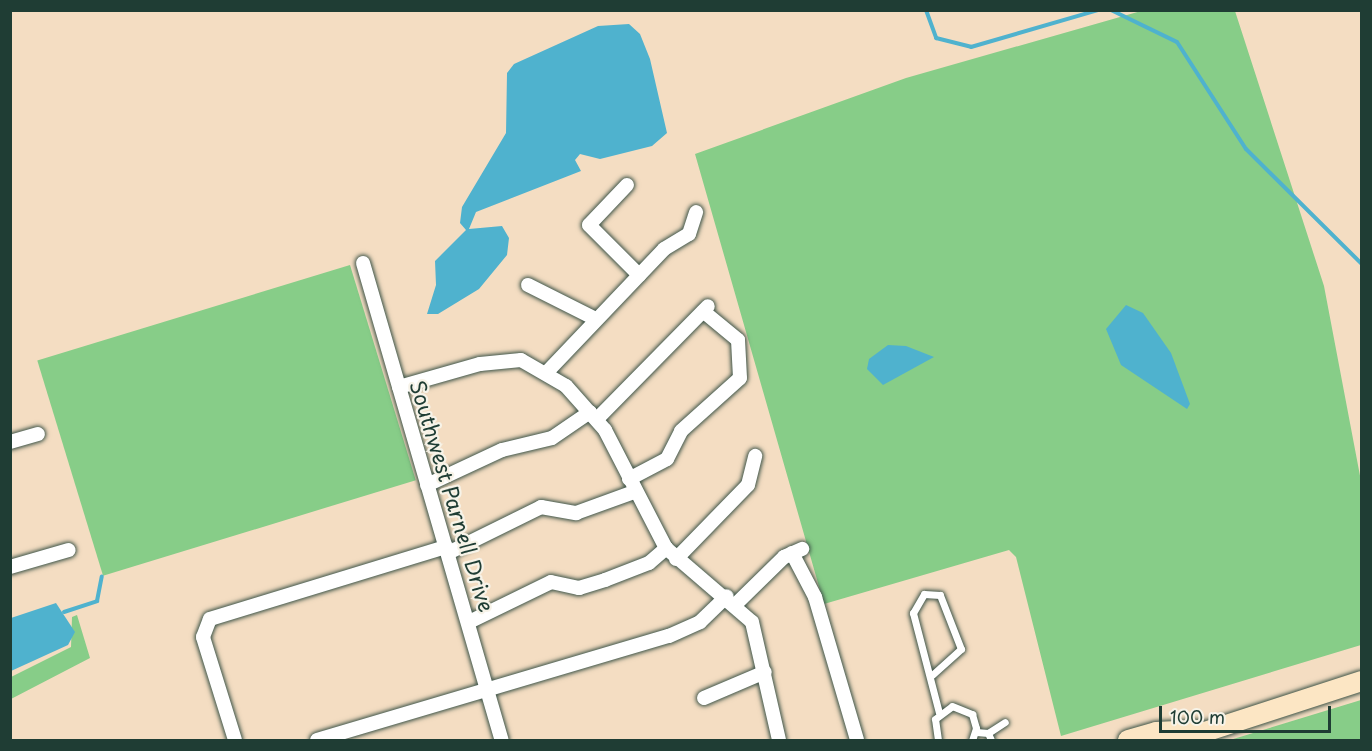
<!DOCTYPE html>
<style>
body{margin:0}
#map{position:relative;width:1372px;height:751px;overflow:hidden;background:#f4ddc2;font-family:"Playpen Sans",sans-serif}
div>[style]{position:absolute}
.green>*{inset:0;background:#87cd88;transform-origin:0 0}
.water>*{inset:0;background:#4fb2ce}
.stream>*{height:4px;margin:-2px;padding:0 2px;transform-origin:2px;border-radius:2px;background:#4fb2ce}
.roads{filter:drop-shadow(0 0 2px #3f5549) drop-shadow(0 0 2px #3f5549)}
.service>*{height:7px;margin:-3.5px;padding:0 3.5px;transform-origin:3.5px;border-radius:3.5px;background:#fff}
.minor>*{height:14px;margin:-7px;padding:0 7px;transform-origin:7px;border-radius:7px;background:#fff}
.secondary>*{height:20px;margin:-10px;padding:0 10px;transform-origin:10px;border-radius:10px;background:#fce6c4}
span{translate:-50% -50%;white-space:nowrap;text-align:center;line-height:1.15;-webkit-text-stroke:4.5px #f7f3e8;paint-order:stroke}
.street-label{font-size:21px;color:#1f3d34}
.frame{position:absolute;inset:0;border:12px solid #1f3d34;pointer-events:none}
.scale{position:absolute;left:1159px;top:706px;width:172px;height:27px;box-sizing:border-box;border:3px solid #1f3d34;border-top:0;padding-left:8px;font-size:18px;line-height:21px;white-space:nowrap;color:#1f3d34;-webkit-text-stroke:4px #f7f3e8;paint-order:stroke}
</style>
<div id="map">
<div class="green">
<i style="clip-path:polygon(1141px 11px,1235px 11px,1324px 286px,1361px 481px,1361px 645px,1061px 736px,1016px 557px,1009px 550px,824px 604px,695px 154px,906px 78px)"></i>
<i style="left:350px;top:265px;width:225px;height:327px;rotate:73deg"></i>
<i style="clip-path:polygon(77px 615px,90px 658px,11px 699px,11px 677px,71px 647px,72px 617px)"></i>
<i style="clip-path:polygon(1361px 700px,1361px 740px,1230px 740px)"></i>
</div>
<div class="water">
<i style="clip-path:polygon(629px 24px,640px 34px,650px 59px,667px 133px,652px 146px,600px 159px,580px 154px,575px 160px,581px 171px,476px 212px,469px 229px,502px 226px,509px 238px,507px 255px,479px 289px,438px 314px,427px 314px,436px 285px,435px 261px,466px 230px,460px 223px,462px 207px,506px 133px,507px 73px,514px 64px,598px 26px)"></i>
<i style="clip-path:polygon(1126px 305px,1143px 313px,1171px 353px,1190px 404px,1187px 409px,1121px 365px,1106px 329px)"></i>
<i style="clip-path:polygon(888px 345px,906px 346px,934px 357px,883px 385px,867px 369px,869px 359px)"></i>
<i style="clip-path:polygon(56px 603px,75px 632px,68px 645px,11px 671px,11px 618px)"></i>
</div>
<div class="stream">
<i style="left:926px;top:10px;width:30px;rotate:70deg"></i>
<i style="left:936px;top:38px;width:36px;rotate:14deg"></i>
<i style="left:971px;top:47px;width:132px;rotate:-16.2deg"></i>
<i style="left:1111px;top:10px;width:73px;rotate:25.9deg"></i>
<i style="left:1177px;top:42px;width:127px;rotate:57.2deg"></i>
<i style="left:1246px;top:149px;width:163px;rotate:44.8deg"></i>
<i style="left:64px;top:612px;width:35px;rotate:-18deg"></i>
<i style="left:97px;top:601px;width:25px;rotate:-79deg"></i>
</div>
<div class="roads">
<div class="service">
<i style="left:932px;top:675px;width:39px;rotate:-42deg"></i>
<i style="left:961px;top:649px;width:58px;rotate:-111.3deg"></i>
<i style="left:940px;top:595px;width:16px;rotate:-176deg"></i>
<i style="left:924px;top:594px;width:22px;rotate:120deg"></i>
<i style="left:913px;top:613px;width:103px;rotate:75.4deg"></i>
<i style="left:976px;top:732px;width:12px;rotate:5deg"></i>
<i style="left:988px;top:733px;width:8px;rotate:67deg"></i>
<i style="left:988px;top:733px;width:20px;rotate:-33deg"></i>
<i style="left:938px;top:740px;width:21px;rotate:-98deg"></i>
<i style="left:935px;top:719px;width:21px;rotate:-37deg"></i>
<i style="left:952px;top:706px;width:22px;rotate:22deg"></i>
<i style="left:972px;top:714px;width:15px;rotate:74deg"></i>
<i style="left:976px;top:728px;width:13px;rotate:108deg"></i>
</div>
<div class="minor">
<i style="left:627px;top:185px;width:55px;rotate:133.5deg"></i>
<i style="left:589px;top:225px;width:71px;rotate:45deg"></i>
<i style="left:363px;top:263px;width:497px;rotate:73.8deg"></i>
<i style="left:528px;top:285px;width:74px;rotate:26.6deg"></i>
<i style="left:548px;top:371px;width:168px;rotate:-46.4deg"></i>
<i style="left:664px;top:249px;width:29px;rotate:-31deg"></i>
<i style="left:689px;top:234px;width:23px;rotate:-72deg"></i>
<i style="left:399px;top:387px;width:84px;rotate:-15.9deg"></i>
<i style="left:480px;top:364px;width:41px;rotate:-5.6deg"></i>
<i style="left:521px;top:360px;width:52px;rotate:30deg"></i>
<i style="left:566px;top:386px;width:59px;rotate:48.4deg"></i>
<i style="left:605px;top:430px;width:133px;rotate:62.7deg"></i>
<i style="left:666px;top:548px;width:113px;rotate:40.7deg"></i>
<i style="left:752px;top:622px;width:121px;rotate:77.1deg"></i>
<i style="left:597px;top:419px;width:158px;rotate:-45.5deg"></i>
<i style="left:10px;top:442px;width:29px;rotate:-16deg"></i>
<i style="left:629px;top:479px;width:43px;rotate:-27.8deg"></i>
<i style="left:667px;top:459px;width:31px;rotate:-63deg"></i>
<i style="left:681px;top:431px;width:79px;rotate:-41.9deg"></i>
<i style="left:740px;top:378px;width:38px;rotate:-93deg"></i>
<i style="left:738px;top:340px;width:45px;rotate:-140.4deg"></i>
<i style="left:427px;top:485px;width:83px;rotate:-25deg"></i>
<i style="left:502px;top:450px;width:51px;rotate:-13.5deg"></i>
<i style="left:552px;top:438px;width:46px;rotate:-34.4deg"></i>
<i style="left:448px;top:553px;width:104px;rotate:-26.3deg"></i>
<i style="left:541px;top:507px;width:36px;rotate:10deg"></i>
<i style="left:576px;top:513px;width:62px;rotate:-19.9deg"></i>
<i style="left:792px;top:553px;width:50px;rotate:62.4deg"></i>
<i style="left:815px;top:597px;width:149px;rotate:73.6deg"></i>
<i style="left:676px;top:559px;width:103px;rotate:-45.8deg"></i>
<i style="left:748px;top:485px;width:30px;rotate:-76deg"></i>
<i style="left:10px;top:567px;width:61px;rotate:-16.1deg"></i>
<i style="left:735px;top:605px;width:69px;rotate:-44.4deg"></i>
<i style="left:784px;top:557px;width:20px;rotate:-24deg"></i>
<i style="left:469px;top:622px;width:91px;rotate:-26deg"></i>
<i style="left:551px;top:582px;width:29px;rotate:12deg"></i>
<i style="left:579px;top:588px;width:27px;rotate:-17deg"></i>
<i style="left:605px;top:580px;width:47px;rotate:-21.1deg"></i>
<i style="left:649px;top:563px;width:23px;rotate:-41deg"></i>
<i style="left:704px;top:698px;width:66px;rotate:-23.1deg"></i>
<i style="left:235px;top:740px;width:108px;rotate:-107.3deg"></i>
<i style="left:203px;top:637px;width:19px;rotate:-69deg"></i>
<i style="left:210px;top:619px;width:247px;rotate:-17deg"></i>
<i style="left:317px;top:740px;width:367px;rotate:-16.5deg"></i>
<i style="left:669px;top:636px;width:34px;rotate:-24deg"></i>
<i style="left:700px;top:622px;width:37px;rotate:-44deg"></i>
</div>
<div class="secondary">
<i style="left:1128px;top:740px;width:29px;rotate:-16deg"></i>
<i style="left:1156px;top:732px;width:42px;rotate:-2.7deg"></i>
<i style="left:1180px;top:740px;width:191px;rotate:-18deg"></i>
</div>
</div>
<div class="street-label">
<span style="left:453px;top:496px;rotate:73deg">Southwest Parnell Drive</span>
</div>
<div class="frame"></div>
<div class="scale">100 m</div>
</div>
